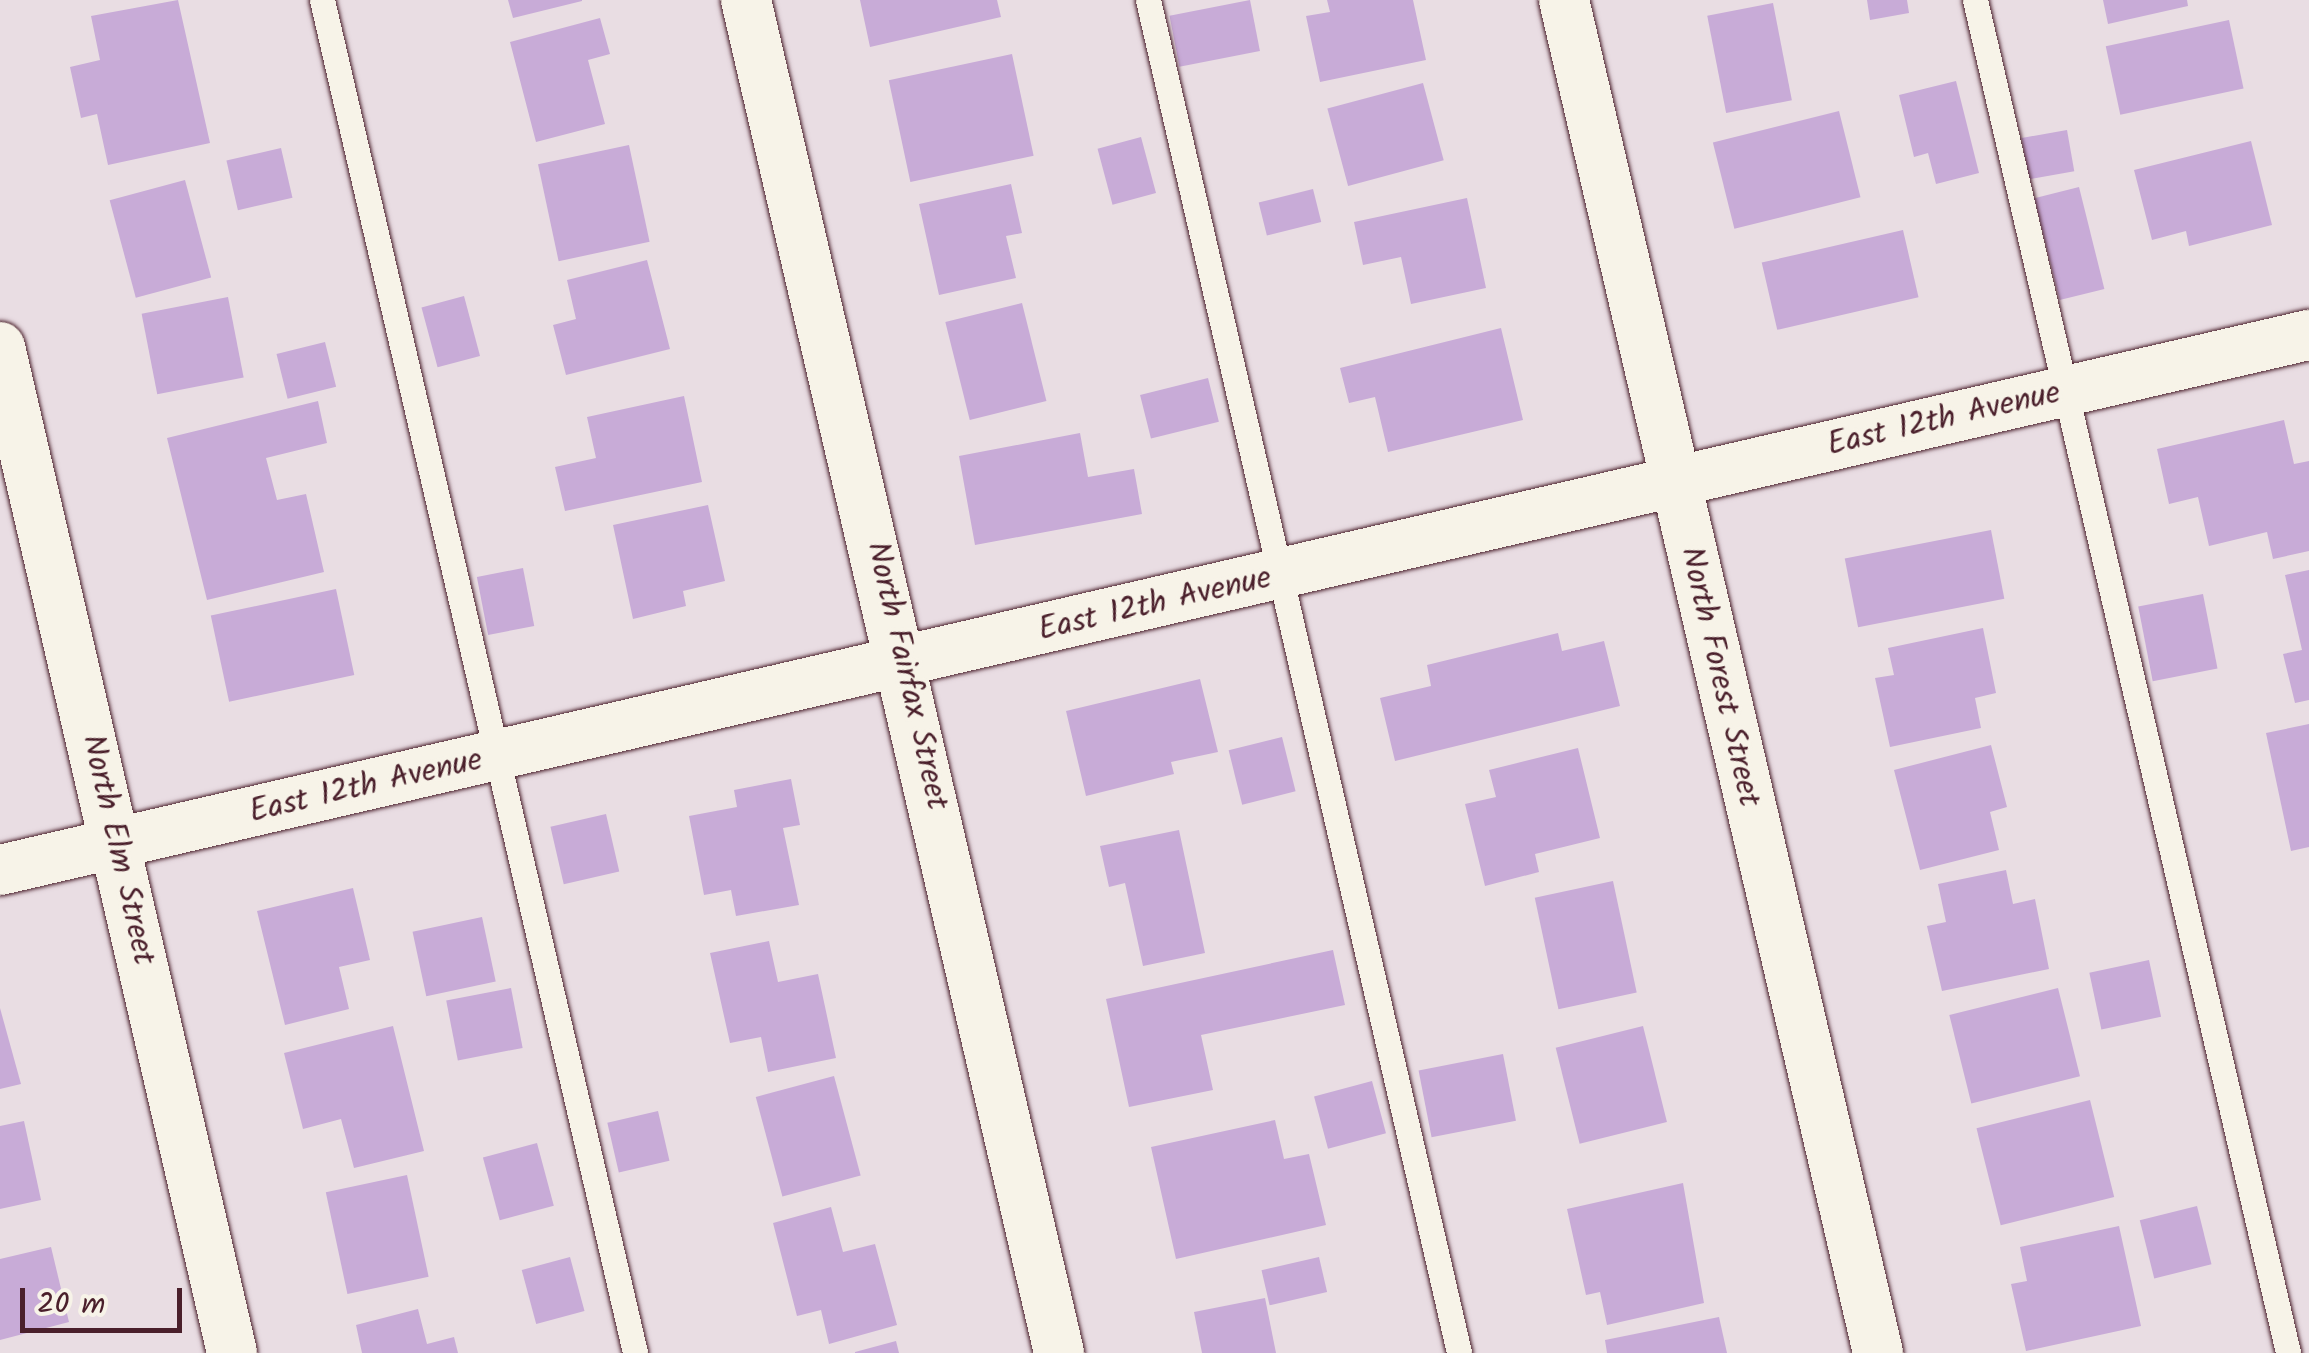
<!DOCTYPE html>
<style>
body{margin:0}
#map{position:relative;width:2309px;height:1353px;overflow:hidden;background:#e9dde3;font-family:Kalam,sans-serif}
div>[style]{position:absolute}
.building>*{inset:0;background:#c8abd7;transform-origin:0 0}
.roads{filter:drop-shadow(0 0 2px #4a1f2b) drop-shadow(0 0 2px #4a1f2b)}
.lane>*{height:25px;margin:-12.5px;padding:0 12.5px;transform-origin:12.5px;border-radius:12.5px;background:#f7f3e8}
.street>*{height:50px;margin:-25px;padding:0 25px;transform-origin:25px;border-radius:25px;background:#f7f3e8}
span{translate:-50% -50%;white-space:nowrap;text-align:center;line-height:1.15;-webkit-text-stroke:8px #f7f3e8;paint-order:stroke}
.street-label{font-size:32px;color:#4a1f2b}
.scale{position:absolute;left:20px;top:1288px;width:162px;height:45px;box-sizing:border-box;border:5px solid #4a1f2b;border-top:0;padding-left:12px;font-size:30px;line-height:35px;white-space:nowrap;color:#4a1f2b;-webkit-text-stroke:8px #f7f3e8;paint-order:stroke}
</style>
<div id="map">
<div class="building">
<i style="clip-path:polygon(178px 0,210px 143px,108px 165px,97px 114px,81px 118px,70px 67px,100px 60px,91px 16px)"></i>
<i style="clip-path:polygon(508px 0,582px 0,582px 1px,513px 18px)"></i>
<i style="clip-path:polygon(860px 0,997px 0,1001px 17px,870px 47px)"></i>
<i style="left:1250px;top:0;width:52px;height:82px;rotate:79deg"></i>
<i style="clip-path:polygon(1327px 0,1413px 0,1426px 60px,1320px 82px,1306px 16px,1330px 12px)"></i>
<i style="clip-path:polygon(1867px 0,1907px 0,1909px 13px,1870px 20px)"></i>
<i style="clip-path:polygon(2103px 0,2187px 0,2188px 6px,2108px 24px)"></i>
<i style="left:1773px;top:3px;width:99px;height:67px;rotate:79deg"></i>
<i style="clip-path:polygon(600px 18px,610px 54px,588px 60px,605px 124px,536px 142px,510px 42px)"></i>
<i style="left:2229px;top:20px;width:70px;height:126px;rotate:78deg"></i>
<i style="left:1012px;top:54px;width:104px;height:126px;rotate:78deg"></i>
<i style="clip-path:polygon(1956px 81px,1979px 173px,1936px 184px,1928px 153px,1914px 157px,1899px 95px)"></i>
<i style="left:1423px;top:83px;width:80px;height:99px;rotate:75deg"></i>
<i style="left:1839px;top:111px;width:89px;height:130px;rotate:76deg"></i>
<i style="left:2067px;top:130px;width:42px;height:46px;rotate:80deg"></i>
<i style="left:1141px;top:137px;width:58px;height:45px;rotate:75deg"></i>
<i style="clip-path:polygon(2251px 141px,2272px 225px,2189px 246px,2186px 231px,2152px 240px,2134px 170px)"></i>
<i style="left:629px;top:145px;width:99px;height:93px;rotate:78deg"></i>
<i style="left:281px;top:148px;width:51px;height:56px;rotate:77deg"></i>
<i style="left:185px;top:180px;width:101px;height:78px;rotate:75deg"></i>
<i style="clip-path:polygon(1011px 184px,1022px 233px,1006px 236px,1016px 278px,939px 295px,919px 204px)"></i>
<i style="left:2079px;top:187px;width:105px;height:46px;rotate:76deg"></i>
<i style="left:1313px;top:189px;width:34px;height:56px;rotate:76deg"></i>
<i style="clip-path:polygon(1467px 198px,1486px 288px,1411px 304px,1401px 257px,1363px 265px,1354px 222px)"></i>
<i style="left:1903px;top:230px;width:69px;height:145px;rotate:77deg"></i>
<i style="clip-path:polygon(647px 260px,670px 349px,566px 375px,553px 325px,576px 319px,567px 280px)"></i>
<i style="left:464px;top:296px;width:62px;height:44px;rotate:75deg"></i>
<i style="left:228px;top:297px;width:82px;height:88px;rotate:79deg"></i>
<i style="left:1022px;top:303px;width:101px;height:79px;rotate:76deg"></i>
<i style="clip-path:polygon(1501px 328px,1523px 420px,1388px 452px,1375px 397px,1349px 403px,1340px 368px)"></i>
<i style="left:325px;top:342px;width:46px;height:50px;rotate:76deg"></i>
<i style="left:1208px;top:378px;width:45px;height:70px;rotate:76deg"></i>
<i style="clip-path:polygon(684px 396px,702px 482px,565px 511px,555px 467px,596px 458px,587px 417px)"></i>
<i style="clip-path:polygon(318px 401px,327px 443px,266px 458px,277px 500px,306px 494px,324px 572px,207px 600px,167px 438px)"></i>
<i style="clip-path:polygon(2284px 420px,2294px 464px,2309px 461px,2309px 551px,2273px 559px,2267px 532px,2209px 546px,2198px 497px,2169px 504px,2157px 449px)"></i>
<i style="clip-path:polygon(1080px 433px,1088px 477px,1134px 469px,1142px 514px,975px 545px,959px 456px)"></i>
<i style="clip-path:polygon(708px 505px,725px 581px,683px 591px,686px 606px,633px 619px,613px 525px)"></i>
<i style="left:1991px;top:530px;width:70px;height:149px;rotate:79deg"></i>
<i style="left:523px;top:568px;width:59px;height:47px;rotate:79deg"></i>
<i style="clip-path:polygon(2309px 570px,2309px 700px,2295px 703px,2283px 654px,2302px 650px,2285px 575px)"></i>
<i style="left:336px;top:589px;width:88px;height:128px;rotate:78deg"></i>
<i style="left:2203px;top:594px;width:76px;height:66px;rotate:79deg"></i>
<i style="clip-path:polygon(1983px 628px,1996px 693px,1975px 698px,1981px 728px,1890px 747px,1875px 678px,1894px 675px,1888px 648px)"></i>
<i style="clip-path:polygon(1558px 633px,1562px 651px,1604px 641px,1620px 706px,1395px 761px,1380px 698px,1431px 686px,1427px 665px)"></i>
<i style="clip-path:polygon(1200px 679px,1218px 752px,1171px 762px,1174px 774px,1086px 796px,1066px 711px)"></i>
<i style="clip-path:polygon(2309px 724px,2309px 847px,2291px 851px,2266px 733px)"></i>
<i style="left:1282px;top:737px;width:56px;height:55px;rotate:76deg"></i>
<i style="clip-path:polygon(1991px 745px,2007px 807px,1990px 812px,1999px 850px,1920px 870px,1894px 770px)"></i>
<i style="clip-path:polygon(1578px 748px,1600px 838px,1535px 854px,1539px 872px,1485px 886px,1465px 804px,1496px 797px,1489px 770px)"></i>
<i style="clip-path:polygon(791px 779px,800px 825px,783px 828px,799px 905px,736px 916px,731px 890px,704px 895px,689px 816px,737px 807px,734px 790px)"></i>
<i style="left:606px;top:814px;width:59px;height:57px;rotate:77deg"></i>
<i style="clip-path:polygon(1179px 830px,1205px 953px,1143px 966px,1125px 883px,1109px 887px,1100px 846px)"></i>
<i style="clip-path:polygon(2006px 870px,2013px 904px,2035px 899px,2049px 969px,1942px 991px,1927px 926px,1946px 922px,1938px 884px)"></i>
<i style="left:1613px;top:881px;width:114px;height:80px;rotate:78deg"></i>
<i style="clip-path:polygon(353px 888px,370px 960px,339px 967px,349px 1009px,285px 1025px,257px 911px)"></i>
<i style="left:482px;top:917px;width:66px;height:71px;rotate:78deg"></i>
<i style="clip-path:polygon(769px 941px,778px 982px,818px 974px,836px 1058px,768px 1072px,761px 1037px,730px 1043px,710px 953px)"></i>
<i style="clip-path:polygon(1333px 950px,1345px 1005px,1201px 1035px,1213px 1090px,1129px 1107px,1106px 999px)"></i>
<i style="left:2149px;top:960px;width:58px;height:61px;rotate:78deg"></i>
<i style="left:511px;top:988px;width:61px;height:66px;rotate:79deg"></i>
<i style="left:2058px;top:988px;width:91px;height:112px;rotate:76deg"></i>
<i style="clip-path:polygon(0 1008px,21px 1084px,0 1089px)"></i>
<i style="clip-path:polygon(393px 1026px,424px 1151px,354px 1168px,341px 1119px,303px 1129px,284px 1053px)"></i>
<i style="left:1643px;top:1026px;width:99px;height:90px;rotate:76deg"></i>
<i style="left:1503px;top:1054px;width:68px;height:86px;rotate:79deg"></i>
<i style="left:834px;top:1076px;width:103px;height:81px;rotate:75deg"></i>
<i style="left:1372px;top:1081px;width:54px;height:60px;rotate:75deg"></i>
<i style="left:2090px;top:1100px;width:100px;height:117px;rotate:76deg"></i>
<i style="left:658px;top:1111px;width:51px;height:52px;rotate:77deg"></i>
<i style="clip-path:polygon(1275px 1120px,1284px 1159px,1309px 1154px,1326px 1225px,1176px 1259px,1151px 1147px)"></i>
<i style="clip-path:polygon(24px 1121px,41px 1200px,0 1209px,0 1126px)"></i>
<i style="left:537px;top:1143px;width:65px;height:56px;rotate:75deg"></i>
<i style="left:407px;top:1175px;width:104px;height:83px;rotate:78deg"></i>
<i style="clip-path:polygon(1683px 1183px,1704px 1303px,1607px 1325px,1600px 1292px,1586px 1295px,1567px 1209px)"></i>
<i style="left:2197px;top:1206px;width:60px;height:59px;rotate:76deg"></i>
<i style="clip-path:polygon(831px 1207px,843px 1252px,875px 1244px,897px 1325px,829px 1344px,821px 1310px,797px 1316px,773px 1223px)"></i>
<i style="clip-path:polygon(2119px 1226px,2141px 1326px,2026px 1351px,2011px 1284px,2027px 1281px,2020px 1247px)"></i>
<i style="clip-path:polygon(51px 1247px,69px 1322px,0 1340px,0 1259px)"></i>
<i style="left:570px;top:1257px;width:56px;height:50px;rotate:75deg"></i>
<i style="left:1319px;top:1257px;width:36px;height:59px;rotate:77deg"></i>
<i style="clip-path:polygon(1265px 1298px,1276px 1353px,1202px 1353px,1194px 1312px)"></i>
<i style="clip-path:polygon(418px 1309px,427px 1344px,454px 1337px,458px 1353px,362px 1353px,356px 1325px)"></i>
<i style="clip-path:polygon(1719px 1317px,1727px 1353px,1607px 1353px,1605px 1340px)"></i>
<i style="clip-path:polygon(896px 1341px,899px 1353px,855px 1353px,855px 1352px)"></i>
</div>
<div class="roads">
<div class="lane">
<i style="left:322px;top:0;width:1389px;rotate:76.97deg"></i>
<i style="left:1148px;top:0;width:1388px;rotate:77.05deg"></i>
<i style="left:1975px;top:0;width:1389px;rotate:76.97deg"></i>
</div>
<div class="street">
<i style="left:746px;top:0;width:1389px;rotate:76.97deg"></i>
<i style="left:1564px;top:0;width:1389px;rotate:76.93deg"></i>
<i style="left:0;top:347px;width:1032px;rotate:77.01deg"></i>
<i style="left:0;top:870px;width:2370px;rotate:-13.05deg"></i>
</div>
</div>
<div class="street-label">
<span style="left:1944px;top:420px;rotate:-13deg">East 12th Avenue</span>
<span style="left:1155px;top:605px;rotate:-13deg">East 12th Avenue</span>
<span style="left:906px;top:676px;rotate:77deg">North Fairfax Street</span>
<span style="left:1719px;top:677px;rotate:77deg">North Forest Street</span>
<span style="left:366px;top:787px;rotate:-13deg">East 12th Avenue</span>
<span style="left:117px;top:850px;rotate:77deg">North Elm Street</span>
</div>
<div class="scale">20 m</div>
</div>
